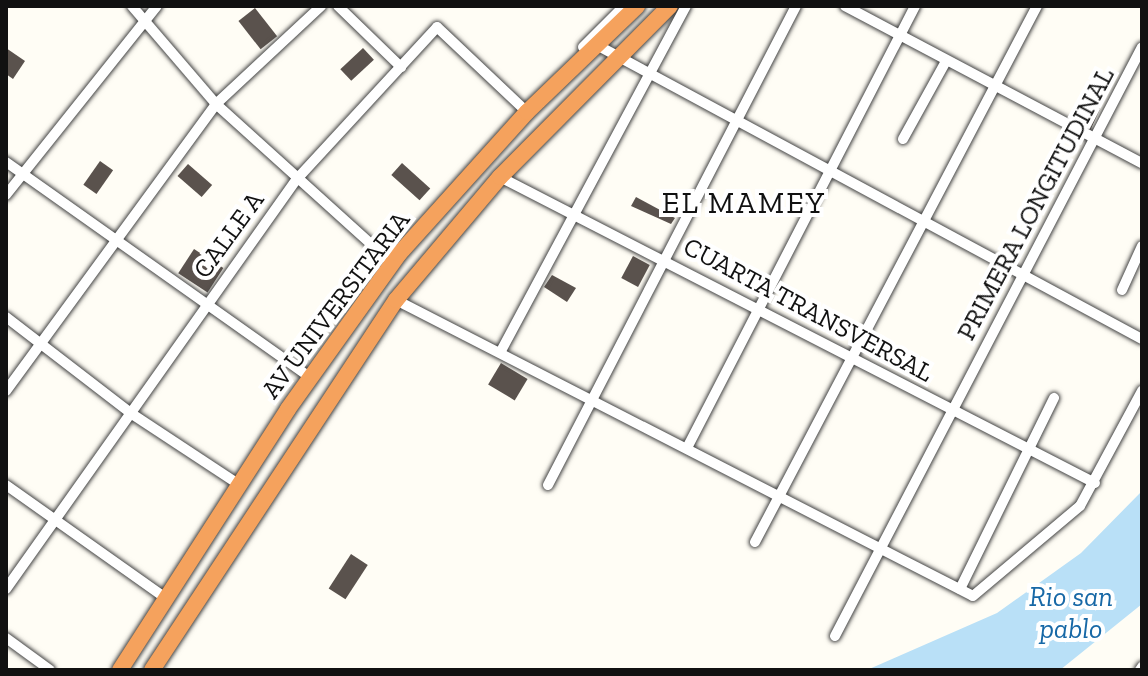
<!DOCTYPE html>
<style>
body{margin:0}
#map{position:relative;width:1148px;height:676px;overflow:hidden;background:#fffdf5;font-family:"Zilla Slab",serif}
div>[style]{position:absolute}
.water>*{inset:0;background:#b9e0f7}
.building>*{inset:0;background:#5a524d;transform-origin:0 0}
.roads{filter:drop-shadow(0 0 2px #444) drop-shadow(0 0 2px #444)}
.minor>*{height:10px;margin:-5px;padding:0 5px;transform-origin:5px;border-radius:5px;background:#fff}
.highway>*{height:16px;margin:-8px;padding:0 8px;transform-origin:8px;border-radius:8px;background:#f5a25d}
span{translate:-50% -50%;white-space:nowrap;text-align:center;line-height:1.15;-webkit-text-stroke:8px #fff;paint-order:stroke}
.street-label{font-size:26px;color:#111}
.water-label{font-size:28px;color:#1768a6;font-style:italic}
.quarter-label{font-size:30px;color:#111;letter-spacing:2px}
.frame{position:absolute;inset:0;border:8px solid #111;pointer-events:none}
</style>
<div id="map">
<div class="water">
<i style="clip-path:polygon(1142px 491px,1142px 604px,1060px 670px,867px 670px,997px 613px,1081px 553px)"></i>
</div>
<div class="building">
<i style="left:255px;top:8px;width:36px;height:21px;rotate:52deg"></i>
<i style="clip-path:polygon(6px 48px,25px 61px,13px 79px,6px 74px)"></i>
<i style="left:363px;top:48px;width:16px;height:31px;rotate:47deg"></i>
<i style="left:1083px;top:101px;width:19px;height:24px;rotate:25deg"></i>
<i style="left:100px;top:161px;width:16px;height:29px;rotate:35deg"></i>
<i style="left:402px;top:163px;width:38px;height:16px;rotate:42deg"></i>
<i style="left:188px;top:164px;width:32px;height:16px;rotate:41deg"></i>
<i style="clip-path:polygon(636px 197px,675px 218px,671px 224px,631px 206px)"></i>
<i style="left:194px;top:249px;width:35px;height:29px;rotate:33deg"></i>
<i style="left:633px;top:256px;width:19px;height:25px;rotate:28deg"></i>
<i style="clip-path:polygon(552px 275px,576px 288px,567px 302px,544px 287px)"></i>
<i style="left:501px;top:363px;width:31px;height:25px;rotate:31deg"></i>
<i style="left:351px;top:554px;width:20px;height:41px;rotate:33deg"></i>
</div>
<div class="roads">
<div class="minor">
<i style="left:132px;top:6px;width:129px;rotate:49.4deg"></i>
<i style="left:216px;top:104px;width:237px;rotate:42.1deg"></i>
<i style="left:338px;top:6px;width:88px;rotate:44.1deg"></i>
<i style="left:845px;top:6px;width:336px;rotate:27.9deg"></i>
<i style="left:595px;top:44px;width:621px;rotate:28.34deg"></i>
<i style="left:583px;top:47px;width:58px;rotate:-45deg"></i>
<i style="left:903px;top:139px;width:89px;rotate:-61.1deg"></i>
<i style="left:6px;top:162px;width:372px;rotate:35.3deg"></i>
<i style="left:500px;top:177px;width:669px;rotate:27.22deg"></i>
<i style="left:6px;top:195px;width:242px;rotate:-51.4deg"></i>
<i style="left:1122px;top:290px;width:48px;rotate:-65.6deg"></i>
<i style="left:396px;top:300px;width:648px;rotate:27.16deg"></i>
<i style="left:973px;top:596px;width:140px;rotate:-40.1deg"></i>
<i style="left:1080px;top:506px;width:131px;rotate:-61.7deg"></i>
<i style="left:6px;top:317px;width:159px;rotate:37.6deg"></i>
<i style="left:132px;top:414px;width:127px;rotate:33.4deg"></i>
<i style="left:501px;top:351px;width:391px;rotate:-61.8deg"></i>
<i style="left:6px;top:391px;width:356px;rotate:-53.8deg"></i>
<i style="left:216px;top:104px;width:144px;rotate:-43deg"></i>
<i style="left:688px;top:446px;width:495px;rotate:-62.7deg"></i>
<i style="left:6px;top:485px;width:194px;rotate:35.3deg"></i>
<i style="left:548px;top:485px;width:539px;rotate:-62.63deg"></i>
<i style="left:755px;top:542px;width:606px;rotate:-62.25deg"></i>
<i style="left:6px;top:589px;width:501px;rotate:-54.66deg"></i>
<i style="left:296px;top:180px;width:208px;rotate:-47.3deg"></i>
<i style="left:437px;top:27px;width:124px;rotate:43.4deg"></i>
<i style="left:960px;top:589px;width:213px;rotate:-63.8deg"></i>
<i style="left:835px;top:636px;width:664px;rotate:-62.47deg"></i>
<i style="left:6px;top:638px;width:54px;rotate:36deg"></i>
<i style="left:1140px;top:670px;width:4px;rotate:-56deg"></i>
</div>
<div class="highway">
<i style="left:120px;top:670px;width:310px;rotate:-57.2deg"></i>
<i style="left:288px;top:409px;width:191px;rotate:-54.4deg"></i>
<i style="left:399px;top:254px;width:191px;rotate:-48deg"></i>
<i style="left:527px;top:112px;width:153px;rotate:-43.9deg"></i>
<i style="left:152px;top:670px;width:443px;rotate:-56.6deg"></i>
<i style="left:396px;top:300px;width:161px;rotate:-49.8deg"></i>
<i style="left:500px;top:177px;width:241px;rotate:-45.2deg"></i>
</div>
</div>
<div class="street-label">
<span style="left:1036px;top:204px;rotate:-62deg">PRIMERA LONGITUDINAL</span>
<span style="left:229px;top:235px;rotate:-54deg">CALLE A</span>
<span style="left:336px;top:305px;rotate:-53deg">AV UNIVERSITARIA</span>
<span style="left:808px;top:310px;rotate:28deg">CUARTA TRANSVERSAL</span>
</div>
<div class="water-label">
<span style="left:1071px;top:613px">Rio san<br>pablo</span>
</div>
<div class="quarter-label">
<span style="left:744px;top:203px">EL MAMEY</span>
</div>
<div class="frame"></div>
</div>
